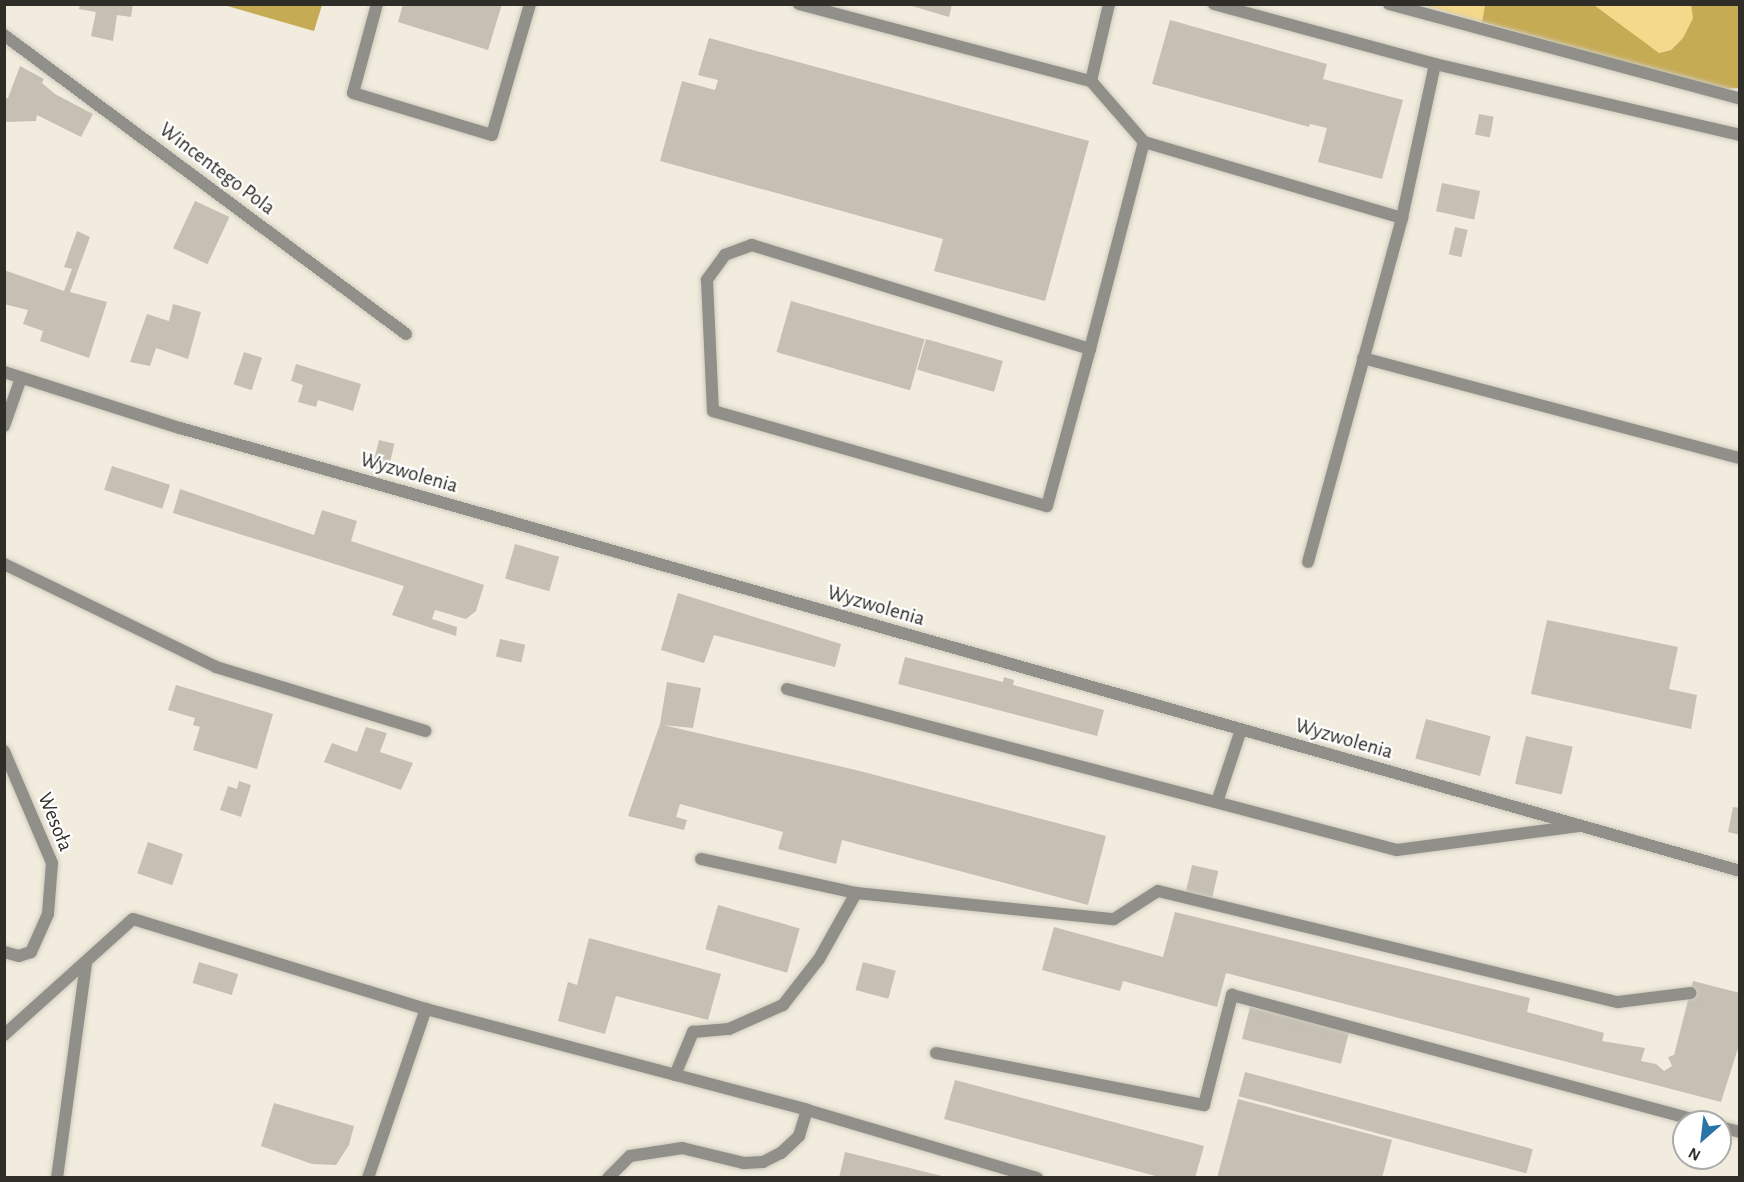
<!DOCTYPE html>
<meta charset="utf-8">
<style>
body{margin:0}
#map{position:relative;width:1744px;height:1182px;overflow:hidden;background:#f1ecdd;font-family:"Alegreya Sans",sans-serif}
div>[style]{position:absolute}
.green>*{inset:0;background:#f3d98a}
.forest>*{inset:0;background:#c6ab55}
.building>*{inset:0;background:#c5c0b2;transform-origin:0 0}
.roads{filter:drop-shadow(0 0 2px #cecabc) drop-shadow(0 0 2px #cecabc)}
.lane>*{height:12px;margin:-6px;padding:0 6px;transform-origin:6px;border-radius:6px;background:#918f89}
.street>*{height:12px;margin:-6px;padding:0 6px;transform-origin:6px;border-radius:6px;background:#918f89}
span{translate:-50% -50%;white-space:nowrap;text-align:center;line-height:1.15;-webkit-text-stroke:4.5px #fff;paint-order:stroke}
.street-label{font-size:21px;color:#2e2d27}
.frame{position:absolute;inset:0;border:6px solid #2e2d27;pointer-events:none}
.north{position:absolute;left:1672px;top:1110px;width:60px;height:60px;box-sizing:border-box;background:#fff;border:2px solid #ababa9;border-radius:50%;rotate:208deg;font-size:16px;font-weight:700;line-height:24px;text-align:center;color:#2e2d27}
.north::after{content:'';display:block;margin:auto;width:21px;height:27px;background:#2874a7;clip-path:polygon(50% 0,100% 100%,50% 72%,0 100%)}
</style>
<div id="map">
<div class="green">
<i style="clip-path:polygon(1423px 5px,1485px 5px,1482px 22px)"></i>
<i style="clip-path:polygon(1594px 5px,1691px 5px,1693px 18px,1683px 38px,1671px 50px,1658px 53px)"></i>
</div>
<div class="forest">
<i style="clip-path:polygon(224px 5px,322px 5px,314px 31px)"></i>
<i style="clip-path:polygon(1485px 5px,1594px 5px,1659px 53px,1671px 50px,1683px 38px,1693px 18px,1691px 5px,1739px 5px,1739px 88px,1723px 89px,1482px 22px)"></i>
</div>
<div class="building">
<i style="clip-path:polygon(80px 4px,133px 4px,131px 17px,117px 15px,113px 41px,91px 36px,96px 12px,79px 9px)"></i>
<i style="clip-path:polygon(403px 4px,502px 4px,488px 50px,398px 22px)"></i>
<i style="clip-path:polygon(905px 4px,952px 4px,949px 17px)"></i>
<i style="clip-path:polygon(1170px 20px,1327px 64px,1323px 79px,1403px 100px,1382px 179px,1318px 162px,1327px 128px,1310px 124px,1309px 127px,1152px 84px)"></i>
<i style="clip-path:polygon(709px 38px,1089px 141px,1045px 301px,934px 271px,943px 239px,660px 161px,682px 81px,715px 90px,718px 80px,698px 75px)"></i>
<i style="clip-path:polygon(20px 66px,44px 79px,42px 83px,55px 94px,93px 114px,81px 137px,37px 115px,36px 121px,4px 122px,4px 98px,8px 98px)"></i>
<i style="left:1479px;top:114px;width:15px;height:21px;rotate:11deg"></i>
<i style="left:1442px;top:183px;width:39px;height:29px;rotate:12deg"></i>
<i style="left:195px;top:201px;width:38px;height:52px;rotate:25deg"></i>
<i style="left:1455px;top:227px;width:13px;height:28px;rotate:13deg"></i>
<i style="clip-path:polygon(77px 231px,90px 237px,70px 292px,107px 302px,89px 358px,40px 341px,43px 331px,23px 324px,28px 310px,4px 304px,4px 270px,64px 291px,72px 269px,64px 267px)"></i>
<i style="left:791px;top:301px;width:139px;height:53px;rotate:16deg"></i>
<i style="clip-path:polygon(173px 304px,201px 312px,188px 359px,156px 348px,150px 366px,130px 362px,147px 314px,169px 321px)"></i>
<i style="left:926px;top:339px;width:80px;height:32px;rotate:16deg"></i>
<i style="left:244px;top:352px;width:19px;height:34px;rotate:18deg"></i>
<i style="clip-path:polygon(296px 364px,361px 384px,353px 411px,318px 400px,316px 407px,298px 402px,303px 385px,291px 381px)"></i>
<i style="left:379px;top:440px;width:16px;height:27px;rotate:14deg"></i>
<i style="left:112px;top:466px;width:61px;height:25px;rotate:18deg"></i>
<i style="clip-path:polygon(180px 489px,314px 535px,322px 510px,357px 521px,351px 541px,484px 585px,476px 611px,466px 619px,435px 610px,432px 619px,457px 627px,456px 636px,392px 615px,404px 586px,173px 513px)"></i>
<i style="left:515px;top:544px;width:46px;height:36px;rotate:16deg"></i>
<i style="clip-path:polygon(678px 593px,841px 644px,835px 667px,714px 635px,704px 663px,661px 650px)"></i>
<i style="clip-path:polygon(1547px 620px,1678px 647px,1669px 689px,1697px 695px,1691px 729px,1531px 694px)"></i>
<i style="left:500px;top:639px;width:26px;height:18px;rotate:13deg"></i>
<i style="clip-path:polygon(905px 657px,1003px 682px,1004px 677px,1014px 680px,1013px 685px,1104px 710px,1097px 736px,898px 684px)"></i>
<i style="clip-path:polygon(667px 682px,701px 688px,693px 728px,663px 725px,860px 771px,1106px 836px,1088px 905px,842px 840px,836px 864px,778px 849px,783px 832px,680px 804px,676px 817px,687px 820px,684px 830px,628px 816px,660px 724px)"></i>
<i style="clip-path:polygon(176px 685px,273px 714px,257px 769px,193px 750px,200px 727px,193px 725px,195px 718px,168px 710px)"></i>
<i style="left:1426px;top:719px;width:67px;height:41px;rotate:15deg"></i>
<i style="clip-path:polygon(366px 727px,387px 733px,380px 752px,413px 763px,401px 790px,324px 762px,332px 743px,357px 752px)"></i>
<i style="left:1526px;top:736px;width:48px;height:49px;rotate:13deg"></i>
<i style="clip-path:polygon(239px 781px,251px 785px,241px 817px,220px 810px,228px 786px,237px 789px)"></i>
<i style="clip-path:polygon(1733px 807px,1740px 808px,1740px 835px,1728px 832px)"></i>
<i style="left:148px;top:842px;width:37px;height:33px;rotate:19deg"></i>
<i style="left:1192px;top:865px;width:27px;height:27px;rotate:13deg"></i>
<i style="left:718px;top:905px;width:85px;height:46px;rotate:16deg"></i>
<i style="clip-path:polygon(1175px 912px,1530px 998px,1527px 1012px,1604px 1033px,1602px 1041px,1645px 1048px,1641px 1061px,1656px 1064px,1664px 1071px,1672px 1066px,1668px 1057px,1674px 1055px,1693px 981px,1740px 993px,1740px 1042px,1721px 1102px,1226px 973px,1217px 1007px,1123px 981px,1120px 991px,1042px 970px,1054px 927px,1163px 957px)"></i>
<i style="clip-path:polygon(589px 938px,721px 974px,708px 1020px,616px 996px,605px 1034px,558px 1021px,568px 982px,577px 985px)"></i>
<i style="left:199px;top:962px;width:41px;height:22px;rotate:17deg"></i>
<i style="left:863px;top:962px;width:34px;height:29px;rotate:15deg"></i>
<i style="left:1250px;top:1007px;width:102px;height:33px;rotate:14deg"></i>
<i style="left:1245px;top:1072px;width:298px;height:25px;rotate:15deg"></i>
<i style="clip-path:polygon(955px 1080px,1204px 1146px,1195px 1178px,1163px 1178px,944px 1119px)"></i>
<i style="clip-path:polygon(1238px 1099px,1392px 1140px,1382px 1178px,1217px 1178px)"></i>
<i style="clip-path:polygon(274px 1103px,354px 1126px,349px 1145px,336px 1165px,312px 1164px,261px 1146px)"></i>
<i style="clip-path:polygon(845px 1152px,946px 1177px,946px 1178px,839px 1178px)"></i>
</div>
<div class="roads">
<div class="lane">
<i style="left:377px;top:4px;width:92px;rotate:105.1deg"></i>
<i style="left:353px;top:93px;width:145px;rotate:16.8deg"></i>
<i style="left:492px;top:135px;width:136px;rotate:-73.8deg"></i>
<i style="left:799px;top:4px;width:302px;rotate:14.8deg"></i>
<i style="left:1091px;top:81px;width:81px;rotate:49deg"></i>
<i style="left:1144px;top:142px;width:269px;rotate:16.4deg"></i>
<i style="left:1214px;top:4px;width:229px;rotate:15.2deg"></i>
<i style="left:1435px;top:64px;width:313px;rotate:13.1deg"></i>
<i style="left:1389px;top:4px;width:364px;rotate:15.1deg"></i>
<i style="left:1091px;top:81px;width:79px;rotate:-76.8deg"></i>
<i style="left:1090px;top:349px;width:354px;rotate:-162.9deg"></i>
<i style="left:752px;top:245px;width:29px;rotate:160deg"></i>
<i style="left:725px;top:255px;width:31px;rotate:126deg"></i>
<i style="left:707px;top:280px;width:131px;rotate:87.4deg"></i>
<i style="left:713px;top:411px;width:347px;rotate:15.9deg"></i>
<i style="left:1047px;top:506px;width:163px;rotate:-74.7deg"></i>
<i style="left:1090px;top:349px;width:214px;rotate:-75.4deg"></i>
<i style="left:1363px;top:358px;width:390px;rotate:14.9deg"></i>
<i style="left:1308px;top:562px;width:357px;rotate:-74.7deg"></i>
<i style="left:1402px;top:218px;width:157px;rotate:-77.9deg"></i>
<i style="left:4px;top:564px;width:236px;rotate:25.9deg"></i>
<i style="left:216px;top:667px;width:219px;rotate:17deg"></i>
<i style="left:787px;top:689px;width:631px;rotate:14.79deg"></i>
<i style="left:1397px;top:850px;width:185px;rotate:-7.5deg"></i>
<i style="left:1217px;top:802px;width:76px;rotate:-71.6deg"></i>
<i style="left:701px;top:859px;width:159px;rotate:12.4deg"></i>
<i style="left:4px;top:1035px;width:173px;rotate:-42deg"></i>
<i style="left:133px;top:919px;width:307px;rotate:17.1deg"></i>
<i style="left:426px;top:1009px;width:394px;rotate:14.8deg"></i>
<i style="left:807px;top:1110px;width:240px;rotate:16.5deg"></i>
<i style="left:936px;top:1053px;width:273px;rotate:11deg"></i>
<i style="left:1204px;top:1105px;width:114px;rotate:-75.7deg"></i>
<i style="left:1232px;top:995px;width:487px;rotate:15.1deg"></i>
<i style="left:675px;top:1075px;width:47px;rotate:-67.3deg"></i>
<i style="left:693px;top:1032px;width:36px;rotate:-5deg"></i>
<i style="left:729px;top:1029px;width:59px;rotate:-24deg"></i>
<i style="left:783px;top:1005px;width:58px;rotate:-52deg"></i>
<i style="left:819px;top:959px;width:76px;rotate:-60.7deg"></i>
<i style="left:856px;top:893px;width:259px;rotate:5.8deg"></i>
<i style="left:1114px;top:919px;width:52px;rotate:-32.5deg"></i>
<i style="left:1158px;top:891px;width:473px;rotate:13.6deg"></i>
<i style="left:1618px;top:1002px;width:73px;rotate:-7.1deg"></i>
<i style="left:1720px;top:1127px;width:21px;rotate:14deg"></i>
<i style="left:57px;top:1178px;width:217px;rotate:-82.3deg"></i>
<i style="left:368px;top:1178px;width:179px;rotate:-71.1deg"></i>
<i style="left:608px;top:1178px;width:31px;rotate:-45deg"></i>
<i style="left:630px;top:1156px;width:53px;rotate:-8.7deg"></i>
<i style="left:682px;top:1148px;width:64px;rotate:13.6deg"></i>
<i style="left:744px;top:1163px;width:19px;rotate:-3deg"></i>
<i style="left:763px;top:1162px;width:20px;rotate:-27deg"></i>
<i style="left:781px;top:1153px;width:25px;rotate:-43deg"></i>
<i style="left:799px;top:1136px;width:27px;rotate:-73deg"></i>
</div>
<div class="street">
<i style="left:4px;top:35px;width:501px;rotate:36.64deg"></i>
<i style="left:4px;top:372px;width:185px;rotate:17.7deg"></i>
<i style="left:180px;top:428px;width:1622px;rotate:15.85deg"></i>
<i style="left:4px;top:426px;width:51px;rotate:-70.5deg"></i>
<i style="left:4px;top:751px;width:122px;rotate:66.8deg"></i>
<i style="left:52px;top:863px;width:51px;rotate:94.5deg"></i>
<i style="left:48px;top:914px;width:42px;rotate:114.1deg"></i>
<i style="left:31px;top:952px;width:13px;rotate:162deg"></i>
<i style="left:19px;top:956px;width:16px;rotate:-165deg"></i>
</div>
</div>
<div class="street-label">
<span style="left:217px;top:169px;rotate:37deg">Wincentego Pola</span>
<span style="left:409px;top:473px;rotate:16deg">Wyzwolenia</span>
<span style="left:876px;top:606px;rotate:16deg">Wyzwolenia</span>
<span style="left:1344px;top:739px;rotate:16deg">Wyzwolenia</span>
<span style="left:55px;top:822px;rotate:68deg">Wesoła</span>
</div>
<div class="frame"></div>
<div class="north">N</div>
</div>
